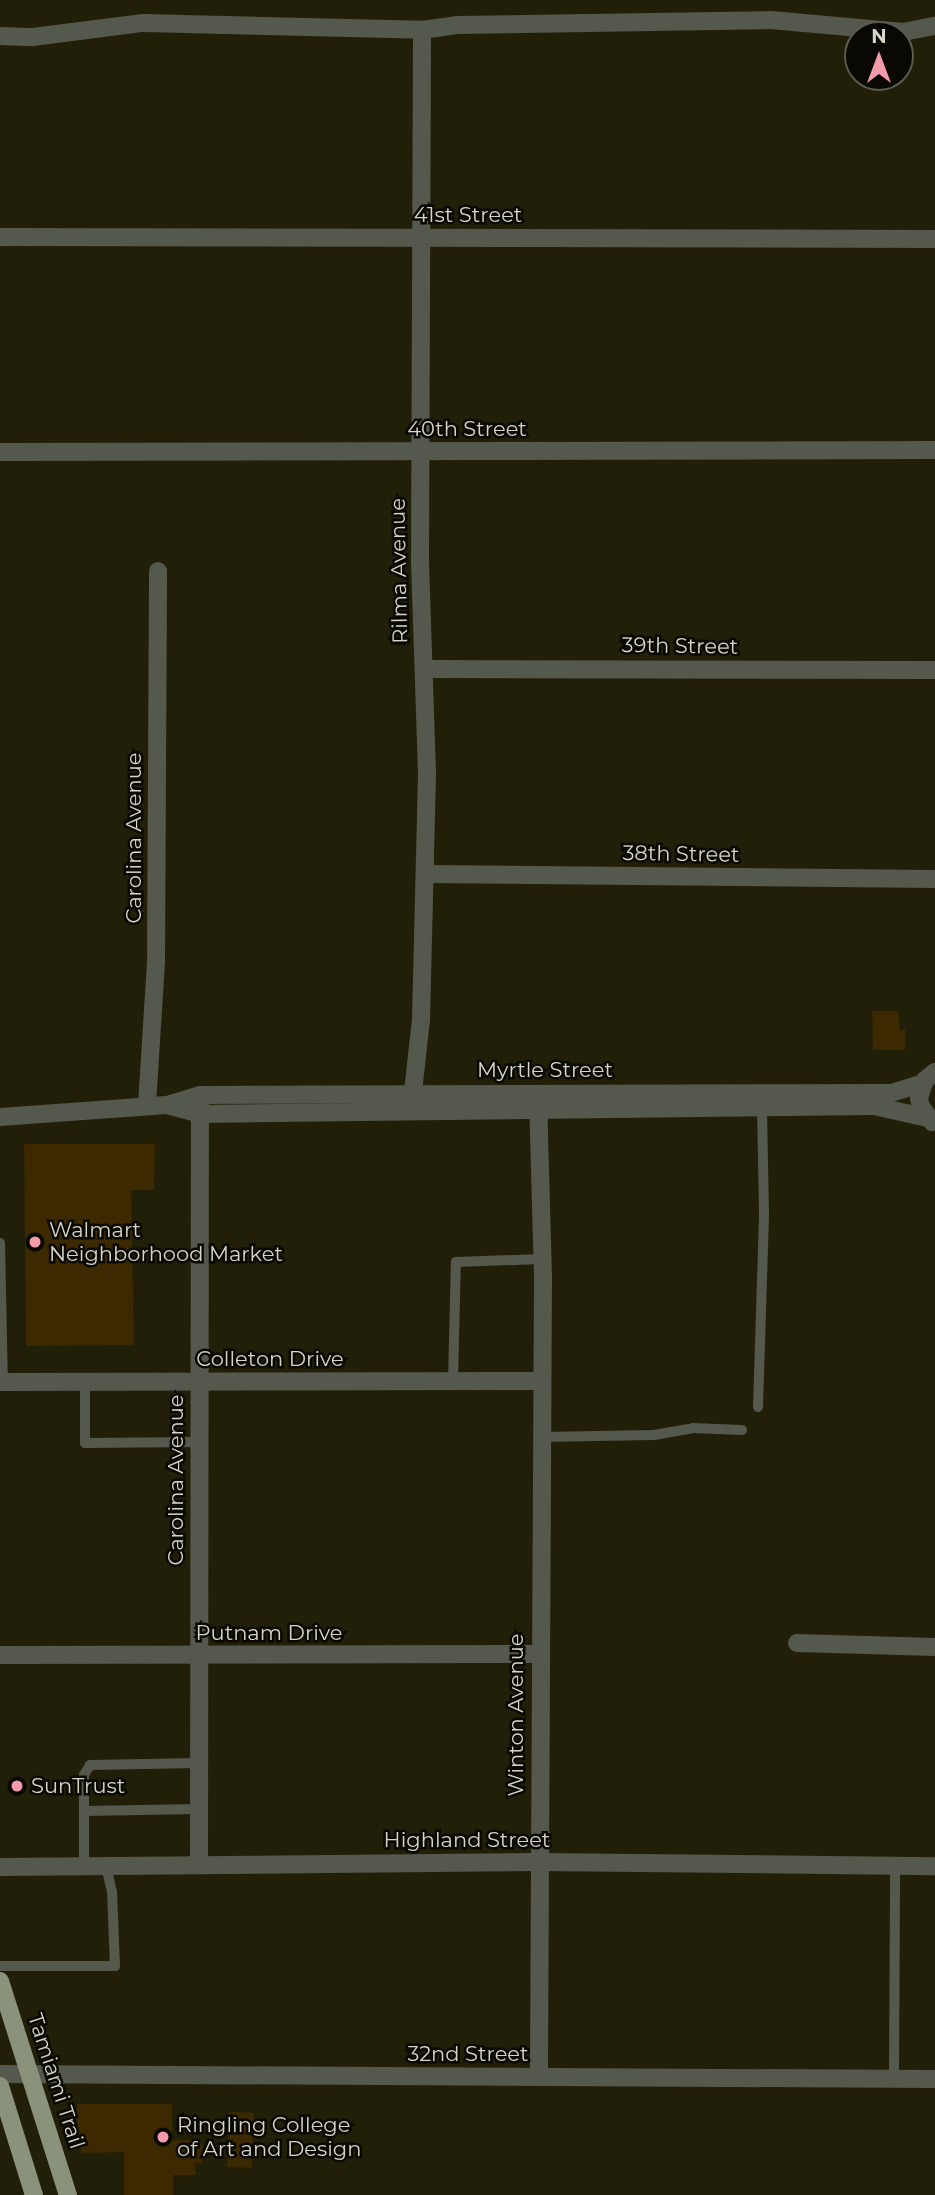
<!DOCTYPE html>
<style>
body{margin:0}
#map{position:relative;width:935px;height:2195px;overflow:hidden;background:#211f08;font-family:Montserrat,sans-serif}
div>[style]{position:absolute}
.building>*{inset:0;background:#3c2900;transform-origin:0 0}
.service>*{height:10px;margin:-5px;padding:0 5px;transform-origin:5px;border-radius:5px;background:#54584d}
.minor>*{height:18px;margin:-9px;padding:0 9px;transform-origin:9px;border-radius:9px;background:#54584d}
.tertiary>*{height:18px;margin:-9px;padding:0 9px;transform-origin:9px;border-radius:9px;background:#54584d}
.primary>*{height:18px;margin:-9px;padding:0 9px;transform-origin:9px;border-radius:9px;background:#8b927c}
.dots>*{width:19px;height:19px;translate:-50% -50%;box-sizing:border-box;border:4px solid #090802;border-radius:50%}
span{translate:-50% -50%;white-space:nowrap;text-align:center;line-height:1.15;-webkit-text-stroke:5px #090802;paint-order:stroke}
.street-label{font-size:21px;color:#d6d4c6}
.poi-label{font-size:21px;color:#d6d4c6}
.left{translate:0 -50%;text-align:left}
.north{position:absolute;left:844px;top:21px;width:70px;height:70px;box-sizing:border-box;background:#090802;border:2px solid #5b5a50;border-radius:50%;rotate:0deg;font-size:19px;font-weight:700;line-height:28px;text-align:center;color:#d6d4c6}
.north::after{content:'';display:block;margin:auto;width:24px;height:32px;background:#f39aab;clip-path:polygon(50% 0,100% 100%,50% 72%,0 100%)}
</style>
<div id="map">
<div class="building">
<i style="clip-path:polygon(872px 1011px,898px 1011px,900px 1031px,905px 1029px,905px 1050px,873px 1050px)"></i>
<i style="clip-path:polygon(24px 1144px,155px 1144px,154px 1190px,131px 1190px,134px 1345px,26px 1346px)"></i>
<i style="clip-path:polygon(77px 2104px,172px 2104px,172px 2140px,202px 2140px,202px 2163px,195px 2163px,196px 2175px,173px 2175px,173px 2195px,124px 2195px,124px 2152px,81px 2153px,81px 2134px,77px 2134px)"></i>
<i style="left:229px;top:2112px;width:25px;height:55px;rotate:2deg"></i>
</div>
<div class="service">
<i style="left:0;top:1243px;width:139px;rotate:88.8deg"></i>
<i style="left:453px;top:1381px;width:119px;rotate:-88.6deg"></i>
<i style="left:456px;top:1262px;width:86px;rotate:-2deg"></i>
<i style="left:85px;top:1382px;width:61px;rotate:90deg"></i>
<i style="left:85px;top:1443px;width:113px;rotate:-0.5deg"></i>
<i style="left:758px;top:1407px;width:194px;rotate:-88.2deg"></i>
<i style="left:764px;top:1213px;width:105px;rotate:-91.1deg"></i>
<i style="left:541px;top:1437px;width:113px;rotate:-1deg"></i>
<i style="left:654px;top:1435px;width:40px;rotate:-10deg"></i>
<i style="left:693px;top:1428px;width:49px;rotate:2.3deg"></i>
<i style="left:198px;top:1763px;width:108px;rotate:178.9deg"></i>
<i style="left:90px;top:1765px;width:12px;rotate:121deg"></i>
<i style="left:84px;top:1775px;width:36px;rotate:90deg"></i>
<i style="left:84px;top:1811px;width:114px;rotate:-1deg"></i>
<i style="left:84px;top:1867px;width:56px;rotate:-90deg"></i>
<i style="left:0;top:1966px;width:115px"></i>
<i style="left:115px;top:1966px;width:74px;rotate:-92.3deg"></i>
<i style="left:112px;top:1892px;width:26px;rotate:-103deg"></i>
<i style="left:894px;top:2079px;width:214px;rotate:-89.7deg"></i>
</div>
<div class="minor">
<i style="left:0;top:36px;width:33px;rotate:2deg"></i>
<i style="left:33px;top:37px;width:111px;rotate:-7.3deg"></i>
<i style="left:143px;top:23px;width:279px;rotate:1.4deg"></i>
<i style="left:422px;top:30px;width:35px;rotate:-8deg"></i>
<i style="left:457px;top:25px;width:314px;rotate:-0.9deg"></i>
<i style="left:771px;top:20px;width:133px;rotate:5.2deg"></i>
<i style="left:903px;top:32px;width:33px;rotate:-11deg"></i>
<i style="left:0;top:237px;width:935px;rotate:0.12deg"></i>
<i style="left:0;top:452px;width:935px;rotate:-0.12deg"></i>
<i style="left:424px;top:669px;width:511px;rotate:0.11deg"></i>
<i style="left:426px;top:874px;width:509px;rotate:0.56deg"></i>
<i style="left:538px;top:1098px;width:179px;rotate:88.4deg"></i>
<i style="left:543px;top:1277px;width:800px;rotate:90.29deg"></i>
<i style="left:147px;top:1105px;width:143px;rotate:-86.4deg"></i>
<i style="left:156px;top:962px;width:391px;rotate:-89.7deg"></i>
<i style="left:411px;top:1110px;width:91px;rotate:-83.7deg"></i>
<i style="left:421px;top:1020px;width:247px;rotate:-88.6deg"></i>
<i style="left:427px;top:773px;width:216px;rotate:-91.9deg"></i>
<i style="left:420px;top:557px;width:527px;rotate:-89.78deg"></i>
<i style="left:0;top:1382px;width:541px;rotate:-0.11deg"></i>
<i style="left:797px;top:1643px;width:138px;rotate:1.7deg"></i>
<i style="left:0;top:1655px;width:539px;rotate:-0.11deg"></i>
<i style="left:199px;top:1865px;width:766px;rotate:-89.93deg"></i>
<i style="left:0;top:1867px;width:538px;rotate:-0.53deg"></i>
<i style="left:538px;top:1862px;width:397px;rotate:0.6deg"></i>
<i style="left:0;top:2074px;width:935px;rotate:0.31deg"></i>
</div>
<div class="tertiary">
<i style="left:167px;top:1105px;width:34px;rotate:15deg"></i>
<i style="left:200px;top:1114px;width:674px;rotate:-0.68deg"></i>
<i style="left:874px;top:1106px;width:55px;rotate:12.5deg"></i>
<i style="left:0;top:1117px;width:167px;rotate:-4.1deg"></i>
<i style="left:167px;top:1105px;width:34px;rotate:-17deg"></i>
<i style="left:200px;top:1095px;width:691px;rotate:-0.17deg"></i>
<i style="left:891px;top:1093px;width:34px;rotate:-17deg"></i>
<i style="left:932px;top:1122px;width:19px;rotate:-126deg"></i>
<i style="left:921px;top:1107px;width:9px;rotate:-103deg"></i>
<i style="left:919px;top:1098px;width:19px;rotate:-72deg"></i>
<i style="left:925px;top:1080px;width:13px;rotate:-39deg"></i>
</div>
<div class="primary">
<i style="left:0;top:1981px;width:225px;rotate:72.4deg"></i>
<i style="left:0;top:2086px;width:114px;rotate:72.7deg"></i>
</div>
<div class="dots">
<i style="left:35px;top:1242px;background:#f39aab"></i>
<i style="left:17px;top:1786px;background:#f39aab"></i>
<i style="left:163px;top:2137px;background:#f39aab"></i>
</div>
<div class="street-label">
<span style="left:468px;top:215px">41st Street</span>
<span style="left:467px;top:429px">40th Street</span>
<span style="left:399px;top:571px;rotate:-91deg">Rilma Avenue</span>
<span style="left:680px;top:646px;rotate:1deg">39th Street</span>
<span style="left:134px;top:838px;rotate:-90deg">Carolina Avenue</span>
<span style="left:681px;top:854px;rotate:1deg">38th Street</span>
<span style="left:545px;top:1070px">Myrtle Street</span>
<span style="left:270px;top:1359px">Colleton Drive</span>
<span style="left:176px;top:1480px;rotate:-90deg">Carolina Avenue</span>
<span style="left:269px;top:1633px">Putnam Drive</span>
<span style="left:516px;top:1715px;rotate:-90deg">Winton Avenue</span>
<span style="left:467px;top:1840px">Highland Street</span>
<span style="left:468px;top:2054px">32nd Street</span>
<span style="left:56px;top:2081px;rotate:72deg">Tamiami Trail</span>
</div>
<div class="poi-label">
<span class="left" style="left:49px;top:1242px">Walmart<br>Neighborhood Market</span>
<span class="left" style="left:31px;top:1786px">SunTrust</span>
<span class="left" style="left:177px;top:2137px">Ringling College<br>of Art and Design</span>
</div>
<div class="north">N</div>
</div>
